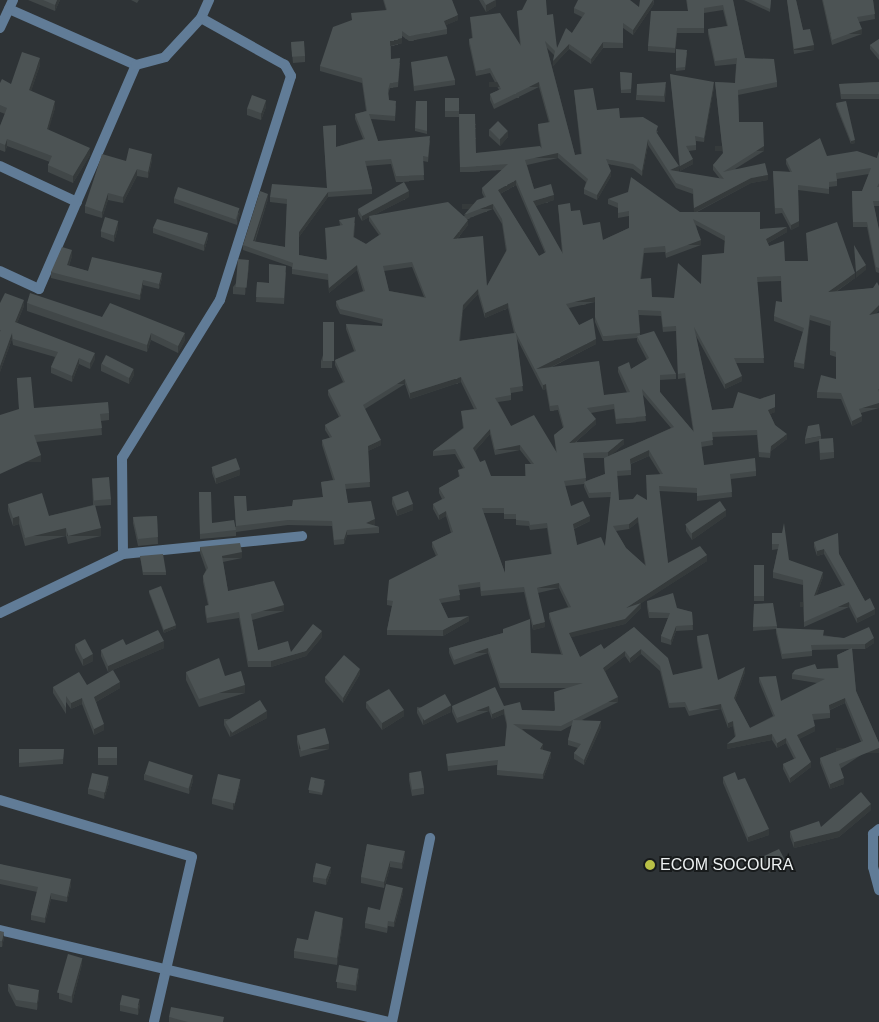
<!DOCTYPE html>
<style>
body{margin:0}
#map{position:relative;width:879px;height:1022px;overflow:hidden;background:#2e3336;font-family:Arial,sans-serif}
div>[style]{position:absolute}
.street>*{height:10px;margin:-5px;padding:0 5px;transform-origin:5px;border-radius:5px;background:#617c97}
.wall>*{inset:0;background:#414748;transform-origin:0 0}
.shaded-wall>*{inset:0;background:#353a3b;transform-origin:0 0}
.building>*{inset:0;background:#4c5354;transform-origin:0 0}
.dots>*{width:14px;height:14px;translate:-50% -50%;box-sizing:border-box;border:2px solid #181b1c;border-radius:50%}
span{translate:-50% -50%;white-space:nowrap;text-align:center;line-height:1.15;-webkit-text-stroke:4px #181b1c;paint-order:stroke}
.poi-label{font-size:16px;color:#edf1f2}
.left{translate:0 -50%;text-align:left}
</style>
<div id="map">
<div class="street">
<i style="left:9px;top:9px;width:139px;rotate:23.8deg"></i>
<i style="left:0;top:28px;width:31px;rotate:-65deg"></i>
<i style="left:0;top:166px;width:85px;rotate:25.1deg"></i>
<i style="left:0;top:271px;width:43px;rotate:24.8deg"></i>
<i style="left:39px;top:289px;width:244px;rotate:-66.6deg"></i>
<i style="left:136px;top:65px;width:30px;rotate:-15deg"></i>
<i style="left:165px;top:57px;width:53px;rotate:-47.3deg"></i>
<i style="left:201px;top:18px;width:20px;rotate:-66deg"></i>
<i style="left:123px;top:554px;width:96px;rotate:-90.6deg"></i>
<i style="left:122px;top:458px;width:186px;rotate:-58.2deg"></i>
<i style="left:220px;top:300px;width:235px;rotate:-72.4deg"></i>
<i style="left:291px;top:76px;width:13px;rotate:-119deg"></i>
<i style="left:285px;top:65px;width:96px;rotate:-150.8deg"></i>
<i style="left:0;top:613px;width:136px;rotate:-25.6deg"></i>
<i style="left:123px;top:554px;width:180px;rotate:-5.7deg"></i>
<i style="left:0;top:800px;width:200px;rotate:16.5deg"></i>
<i style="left:192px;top:857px;width:169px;rotate:103deg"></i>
<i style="left:879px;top:829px;width:8px;rotate:140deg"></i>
<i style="left:873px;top:834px;width:33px;rotate:90deg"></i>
<i style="left:873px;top:867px;width:24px;rotate:75deg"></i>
<i style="left:0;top:930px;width:399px;rotate:13.3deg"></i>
<i style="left:392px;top:1022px;width:188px;rotate:-78.3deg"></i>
</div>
<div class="wall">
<i style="clip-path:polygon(28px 0,60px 0,55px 11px)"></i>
<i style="clip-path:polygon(131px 0,139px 0,137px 3px)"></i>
<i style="clip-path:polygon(evenodd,383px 0,452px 0,458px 20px,446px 25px,447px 29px,447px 34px,409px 41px,402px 36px,402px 43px,391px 46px,391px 59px,400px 63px,398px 87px,390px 88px,388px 94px,389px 100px,396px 106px,395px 121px,371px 119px,378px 141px,430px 141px,428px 162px,423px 161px,424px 180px,396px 182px,391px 164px,366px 166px,372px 189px,372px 194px,328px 197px,299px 237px,299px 255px,326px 260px,340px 225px,339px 220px,355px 223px,354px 237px,366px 244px,379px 235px,369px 221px,369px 217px,362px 221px,358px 214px,358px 209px,409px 197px,374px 215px,464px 216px,484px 197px,482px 193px,482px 188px,502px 170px,460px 172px,459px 117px,445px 117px,445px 98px,459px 98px,459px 114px,476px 153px,541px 148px,538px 130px,538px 124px,549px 123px,539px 87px,494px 109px,490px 100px,490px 94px,499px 90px,490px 73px,476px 76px,469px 44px,469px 39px,472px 38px,470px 17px,520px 45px,517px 11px,546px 4px,547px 15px,557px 48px,572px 33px,582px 17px,574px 13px,574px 8px,639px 7px,654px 0,654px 4px,633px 35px,623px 28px,623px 48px,603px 48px,591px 64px,569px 49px,553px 66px,554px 55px,547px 48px,575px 155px,581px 154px,574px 90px,597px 110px,658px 131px,657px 133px,679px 171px,678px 172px,720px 179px,713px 170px,713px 165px,723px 154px,715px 82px,735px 83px,736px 64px,715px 66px,708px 34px,708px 29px,727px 26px,723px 10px,704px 13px,704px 33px,677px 33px,675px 53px,648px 51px,648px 46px,688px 11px,686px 0,733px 0,745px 58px,777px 82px,777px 87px,738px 95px,739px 122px,764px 151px,735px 169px,768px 180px,751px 183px,697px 212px,760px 229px,787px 232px,768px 243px,769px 246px,785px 261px,855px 278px,836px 292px,873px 288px,879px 286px,879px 310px,875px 314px,879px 313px,879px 408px,861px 413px,862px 421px,852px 426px,841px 399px,817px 398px,817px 392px,836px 379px,836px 357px,830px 355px,830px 326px,810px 320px,804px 369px,794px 367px,794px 362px,803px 332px,774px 321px,774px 316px,782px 302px,781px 281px,757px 282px,764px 363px,736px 363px,742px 381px,725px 389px,696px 336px,712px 410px,733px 408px,775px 394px,775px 412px,770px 414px,775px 425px,787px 439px,771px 451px,770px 458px,759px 457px,757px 435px,712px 437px,713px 445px,701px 447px,704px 465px,756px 471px,756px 476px,731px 479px,732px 497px,697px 501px,697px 493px,659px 491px,668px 563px,707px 561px,641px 603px,641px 608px,625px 624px,571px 637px,580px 657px,604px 649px,634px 627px,673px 675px,702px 669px,697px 641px,697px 636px,718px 680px,745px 672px,735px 700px,750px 728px,773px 716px,759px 682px,759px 677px,781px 701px,817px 683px,792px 679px,792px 674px,817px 669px,838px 668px,837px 655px,850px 649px,812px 650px,812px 656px,782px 659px,776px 633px,776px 629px,753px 631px,754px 604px,777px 626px,777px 628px,874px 643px,865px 649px,852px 649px,856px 691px,879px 743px,840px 769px,844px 784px,830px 789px,820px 763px,820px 758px,861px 742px,845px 703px,830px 710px,830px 718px,813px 720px,815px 731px,799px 739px,811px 767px,790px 783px,783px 769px,783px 764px,794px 759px,786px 743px,777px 748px,772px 740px,727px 749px,735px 737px,733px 726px,728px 728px,721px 709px,689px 716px,685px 707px,669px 708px,660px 671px,641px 654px,630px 663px,625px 656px,605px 671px,618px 702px,582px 720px,601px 727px,584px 765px,574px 759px,574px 753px,578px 748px,568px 745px,568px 740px,572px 725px,561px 731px,522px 729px,543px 749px,543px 750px,551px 757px,543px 779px,497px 775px,497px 765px,448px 771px,446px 754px,505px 746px,507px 727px,504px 714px,492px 719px,489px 711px,457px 723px,452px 712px,452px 706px,504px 706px,522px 710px,554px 711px,566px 688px,500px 688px,488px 653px,454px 665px,449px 653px,449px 648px,503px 633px,531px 653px,561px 654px,549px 618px,549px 613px,568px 607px,559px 588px,538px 593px,545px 627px,533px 630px,524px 592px,481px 596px,480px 587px,459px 590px,460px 600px,441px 603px,448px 618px,469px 621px,443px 636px,387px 635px,387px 630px,392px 606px,387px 605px,387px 600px,436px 556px,432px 547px,432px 542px,451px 533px,446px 516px,439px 520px,433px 509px,433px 504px,442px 499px,439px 493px,439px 488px,459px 477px,458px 470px,463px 468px,455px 454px,433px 456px,433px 451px,463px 428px,461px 411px,474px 409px,461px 382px,410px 399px,405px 384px,365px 409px,381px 445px,368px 451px,370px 487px,345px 489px,348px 503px,375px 524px,373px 525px,379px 527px,379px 533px,347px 535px,344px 544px,334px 545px,332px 526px,288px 525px,236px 532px,236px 536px,200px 539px,199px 492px,212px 523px,236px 527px,234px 496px,247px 511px,292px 506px,323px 497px,321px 482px,333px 480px,322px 445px,322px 440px,330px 438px,325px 430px,325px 425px,339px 417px,328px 395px,328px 390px,343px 382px,335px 365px,335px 360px,354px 351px,346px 329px,346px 324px,382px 326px,383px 324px,340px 314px,336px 306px,336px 301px,363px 291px,357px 270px,329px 293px,328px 280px,292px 274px,292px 267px,243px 250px,243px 245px,268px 199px,255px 242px,285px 247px,287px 204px,270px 202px,270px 197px,327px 188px,323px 126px,336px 147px,363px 139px,355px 119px,355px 114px,366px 111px,362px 83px,320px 71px,320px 66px,386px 10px,383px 0,648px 145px,676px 188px,693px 194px,694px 212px,680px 212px,608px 199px,608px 204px,618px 208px,618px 218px,629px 216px,629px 228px,603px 240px,583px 225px,571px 211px,558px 205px,562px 253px,535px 206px,554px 200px,534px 189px,527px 165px,558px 158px,586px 182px,584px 189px,584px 194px,597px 200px,611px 176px,608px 164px,633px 169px,642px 176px,648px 145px,383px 0,516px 185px,545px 253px,539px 256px,500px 194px,516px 185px,383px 0,493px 209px,502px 224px,506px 251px,487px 286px,458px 238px,468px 225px,467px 219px,493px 209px,383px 0,696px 225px,725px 241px,724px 253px,701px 284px,674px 298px,652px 297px,641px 279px,644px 253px,665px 252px,666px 258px,701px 245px,696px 225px,383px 0,412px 267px,424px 297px,389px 291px,384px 271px,412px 267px,383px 0,478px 294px,485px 318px,508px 308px,514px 333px,460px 341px,463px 310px,478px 294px,383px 0,595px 302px,595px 322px,603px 341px,637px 338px,637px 341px,647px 360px,631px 369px,618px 367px,618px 372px,627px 393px,604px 395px,550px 368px,596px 344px,579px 325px,569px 308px,595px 302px,383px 0,639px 315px,661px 316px,663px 332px,676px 331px,678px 379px,685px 378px,693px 431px,660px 392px,660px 380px,676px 379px,676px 374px,640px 335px,639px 315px,383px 0,517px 339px,543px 390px,546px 389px,550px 411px,558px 410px,563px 428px,554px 435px,556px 452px,511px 426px,498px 402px,511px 400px,511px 393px,523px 391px,517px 339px,383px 0,643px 395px,671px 428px,611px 455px,624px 444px,576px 442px,596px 424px,591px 413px,614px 409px,616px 424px,646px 421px,643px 395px,383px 0,490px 434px,495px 455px,520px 450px,531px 464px,525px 464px,525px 476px,491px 476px,480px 462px,475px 451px,490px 434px,383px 0,649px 456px,660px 474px,647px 500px,619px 500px,617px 476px,631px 475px,631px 464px,649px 456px,383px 0,584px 458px,604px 458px,605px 474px,586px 481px,584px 458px,383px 0,584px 484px,584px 487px,589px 498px,611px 497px,605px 546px,577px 545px,574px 529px,590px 521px,571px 506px,565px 486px,584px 484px,383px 0,483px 513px,504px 513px,504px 519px,516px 519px,516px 525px,529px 526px,530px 530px,547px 528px,551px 554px,505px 573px,483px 513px,383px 0,638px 522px,645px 565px,626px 548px,616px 531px,629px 529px,638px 522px)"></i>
<i style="clip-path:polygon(479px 0,496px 0,496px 6px,486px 12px)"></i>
<i style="clip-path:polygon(744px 0,771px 0,770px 12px)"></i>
<i style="clip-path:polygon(787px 0,796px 0,803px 30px,814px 50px,794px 54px)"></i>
<i style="clip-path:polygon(822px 0,873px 0,875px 19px,859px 22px,862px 34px,832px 45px)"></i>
<i style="clip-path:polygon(879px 39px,879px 60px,870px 49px,870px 45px)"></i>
<i style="clip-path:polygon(291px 42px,305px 56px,305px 62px,293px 63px)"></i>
<i style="clip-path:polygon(676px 49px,687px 53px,685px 70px,676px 71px)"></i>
<i style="clip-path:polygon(411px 62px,455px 80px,455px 85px,414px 91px)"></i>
<i style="clip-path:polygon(40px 65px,31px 91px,55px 108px,48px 130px,90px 155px,73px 183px,48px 172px,48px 165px,50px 162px,7px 146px,5px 152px,0 150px,0 126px,5px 114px,0 112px,0 83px,11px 84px)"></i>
<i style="clip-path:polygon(620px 72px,632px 73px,631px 93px,621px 93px)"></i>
<i style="clip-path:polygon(670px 74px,714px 87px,704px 142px,696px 141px,696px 150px,689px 151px,693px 164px,680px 171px)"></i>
<i style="clip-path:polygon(879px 82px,879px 99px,841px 99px,839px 84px)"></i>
<i style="left:637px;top:84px;width:29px;height:16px;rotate:4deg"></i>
<i style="clip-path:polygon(427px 101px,427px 134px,415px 131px,415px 128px)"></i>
<i style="clip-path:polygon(836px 103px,855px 143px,851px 144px,836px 106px)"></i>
<i style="clip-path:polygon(266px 107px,261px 120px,247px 115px,247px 108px)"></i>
<i style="clip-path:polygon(489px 129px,508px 137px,500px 146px,489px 136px)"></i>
<i style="clip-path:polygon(879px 151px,879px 206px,874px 206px,879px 230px,879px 273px,876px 272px,867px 227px,853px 227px,852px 191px,862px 191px,869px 174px,837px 179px,837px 186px,829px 187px,829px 194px,798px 190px,799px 226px,791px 230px,782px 213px,775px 214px,773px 171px,790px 172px,786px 164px,786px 159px,827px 156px,877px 158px)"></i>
<i style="clip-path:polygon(152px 160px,148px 178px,137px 176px,123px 203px,108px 200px,102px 218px,85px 213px,85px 206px,126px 161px)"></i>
<i style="clip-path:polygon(174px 198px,240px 213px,237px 225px,174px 203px)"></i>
<i style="clip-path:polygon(118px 228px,114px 242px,101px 237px,101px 231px)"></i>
<i style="clip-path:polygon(153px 228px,208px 238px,204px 251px,153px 233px)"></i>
<i style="clip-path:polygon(72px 256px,69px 266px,88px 271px,162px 278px,159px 289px,143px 285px,140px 300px,51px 278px,51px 272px)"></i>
<i style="clip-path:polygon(249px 267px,245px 295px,233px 294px,233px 287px)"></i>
<i style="clip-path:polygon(286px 272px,284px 304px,256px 302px,257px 282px,269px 283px)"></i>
<i style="clip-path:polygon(0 303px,24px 306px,17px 323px,95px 359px,90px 369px,79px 364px,72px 382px,51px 373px,51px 367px,55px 357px,13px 345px,12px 339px,0 372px)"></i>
<i style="clip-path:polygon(27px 303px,102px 317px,185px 340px,178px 353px,151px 340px,147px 352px,27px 311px)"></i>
<i style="clip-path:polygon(334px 322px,332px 368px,321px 368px,321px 361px)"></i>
<i style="clip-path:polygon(101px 364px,134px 375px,129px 384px,101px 371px)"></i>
<i style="clip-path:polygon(17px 378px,34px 408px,109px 413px,109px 420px,101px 421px,102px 435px,36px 442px,41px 462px,19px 409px)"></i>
<i style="clip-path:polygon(821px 436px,821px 439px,834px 452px,834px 458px,820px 460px,819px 441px,805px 444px,805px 439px)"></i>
<i style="clip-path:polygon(212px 467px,240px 475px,216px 484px,212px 473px)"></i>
<i style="clip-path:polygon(92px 478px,111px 499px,111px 505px,95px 506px,101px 536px,68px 544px,66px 536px,25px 546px,19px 524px,13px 526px,8px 511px,8px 504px,49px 516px,93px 505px)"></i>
<i style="clip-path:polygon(392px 498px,413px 510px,397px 516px,392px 504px)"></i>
<i style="clip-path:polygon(157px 516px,158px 544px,138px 546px,133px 523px,133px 517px)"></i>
<i style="clip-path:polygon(726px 516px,692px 540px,686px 531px,686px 525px)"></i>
<i style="clip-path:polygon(772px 533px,789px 560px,823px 577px,816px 596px,842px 586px,824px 554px,817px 556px,814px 547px,814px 542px,839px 554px,865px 601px,875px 614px,857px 623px,849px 607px,804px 627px,803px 585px,773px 578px,773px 572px,778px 549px,772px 550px)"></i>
<i style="clip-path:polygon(200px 547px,242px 558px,223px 562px,228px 591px,284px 611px,252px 620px,258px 650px,291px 652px,322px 637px,306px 656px,271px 667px,248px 667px,239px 618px,207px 623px,205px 612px,205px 606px,208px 605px,203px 582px,203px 576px,206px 570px,200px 553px)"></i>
<i style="clip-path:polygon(140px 556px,166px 572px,166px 575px,143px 575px)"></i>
<i style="left:754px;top:565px;width:10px;height:36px"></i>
<i style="clip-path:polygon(149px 590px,176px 628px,164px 633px,149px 593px)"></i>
<i style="clip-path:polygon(647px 601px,692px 612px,693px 630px,676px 631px,671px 645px,661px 642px,661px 636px,668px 618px,649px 618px,647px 607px)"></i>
<i style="clip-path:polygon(75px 644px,93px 661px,83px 666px,75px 650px)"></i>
<i style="clip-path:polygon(126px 645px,164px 648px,108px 672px,101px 656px,101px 650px)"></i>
<i style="clip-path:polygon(186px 672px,225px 676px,245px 693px,199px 707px,186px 680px)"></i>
<i style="clip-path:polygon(360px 674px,343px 703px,325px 682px,325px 677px)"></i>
<i style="clip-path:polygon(87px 685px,120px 688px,96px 702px,104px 730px,94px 735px,82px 704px,71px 709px,66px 702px,66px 714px,53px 693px,53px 687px)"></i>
<i style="clip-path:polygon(366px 702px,404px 716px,382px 730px,366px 708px)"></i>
<i style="clip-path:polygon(417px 707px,451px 712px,423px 725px,417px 713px)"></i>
<i style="clip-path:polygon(267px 718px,230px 737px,224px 725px,224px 719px)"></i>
<i style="clip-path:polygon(297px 736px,329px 749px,300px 757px,297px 742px)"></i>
<i style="left:98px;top:747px;width:19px;height:18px"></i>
<i style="clip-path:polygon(19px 749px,64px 749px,63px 764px,19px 767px)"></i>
<i style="clip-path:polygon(144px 774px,193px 781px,189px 794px,144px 780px)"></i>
<i style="clip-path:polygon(409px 774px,424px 788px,424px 794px,412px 796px,409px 780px)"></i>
<i style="clip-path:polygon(723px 777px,769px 835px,748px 842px,723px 783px)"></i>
<i style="clip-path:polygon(109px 783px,104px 799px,88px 794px,88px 788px)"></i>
<i style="clip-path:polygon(325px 783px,322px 795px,309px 793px,309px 790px)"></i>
<i style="clip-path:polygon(240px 786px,233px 810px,212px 804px,212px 798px)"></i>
<i style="clip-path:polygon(871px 810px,839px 837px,794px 848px,790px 837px,790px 831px,821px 827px)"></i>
<i style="clip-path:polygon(367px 844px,405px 857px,402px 869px,390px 867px,384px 888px,361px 883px,361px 877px)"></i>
<i style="clip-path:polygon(764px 856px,785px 866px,769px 873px,764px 862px)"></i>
<i style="clip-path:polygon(0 864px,71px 885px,67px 902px,51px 899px,45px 923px,31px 920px,31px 915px,37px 892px,0 884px)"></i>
<i style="clip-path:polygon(331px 872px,326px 885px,313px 882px,313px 877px)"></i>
<i style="clip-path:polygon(403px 893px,394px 927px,388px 926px,387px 933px,365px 928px,365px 923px,380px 910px)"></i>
<i style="clip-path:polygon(343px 924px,337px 965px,294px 958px,294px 951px,308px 940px)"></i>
<i style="clip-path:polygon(0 931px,4px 938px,2px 947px,0 947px)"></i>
<i style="clip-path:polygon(82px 964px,72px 1003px,59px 999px,59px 993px)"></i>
<i style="clip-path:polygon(359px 975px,356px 991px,337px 988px,337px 982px)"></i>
<i style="clip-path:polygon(8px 984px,39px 996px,37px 1010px,16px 1006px,8px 991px)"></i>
<i style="clip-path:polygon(120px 1005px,140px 1005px,138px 1015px,120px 1011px)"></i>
<i style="clip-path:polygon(169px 1017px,224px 1022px,169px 1022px)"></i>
</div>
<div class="shaded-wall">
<i style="clip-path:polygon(57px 0,60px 0,55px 11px,55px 5px)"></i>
<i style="clip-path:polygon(496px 0,496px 6px,486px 12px,486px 5px)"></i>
<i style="clip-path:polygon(653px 0,654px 4px,633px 35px,633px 30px)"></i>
<i style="clip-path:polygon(458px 15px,458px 20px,444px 26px,444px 21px)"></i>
<i style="left:862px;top:29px;width:5px;height:32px;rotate:90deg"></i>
<i style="clip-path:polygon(402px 31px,402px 43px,390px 46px,390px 41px)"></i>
<i style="clip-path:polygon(603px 42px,603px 48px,591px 64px,591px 59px)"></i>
<i style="clip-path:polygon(569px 44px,569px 49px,553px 66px,553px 61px)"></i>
<i style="left:814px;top:45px;width:5px;height:20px;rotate:90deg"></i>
<i style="clip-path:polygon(40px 58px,40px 65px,29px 97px,29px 90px)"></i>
<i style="left:539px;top:82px;width:5px;height:50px;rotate:90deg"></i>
<i style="clip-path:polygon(666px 82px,666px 86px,664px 101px,664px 96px)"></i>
<i style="clip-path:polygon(714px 82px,714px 87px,704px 142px,704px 138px)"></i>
<i style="clip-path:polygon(266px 100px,266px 107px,261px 120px,261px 114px)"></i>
<i style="clip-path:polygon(55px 101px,55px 108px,47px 136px,47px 129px)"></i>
<i style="clip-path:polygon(508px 131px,508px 137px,500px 146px,500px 139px)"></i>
<i style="clip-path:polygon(7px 139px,7px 146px,5px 152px,5px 145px)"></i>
<i style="clip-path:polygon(648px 139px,648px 145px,642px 176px,642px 171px)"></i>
<i style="clip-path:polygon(855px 140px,855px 143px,851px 144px,851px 141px)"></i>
<i style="left:764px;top:146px;width:5px;height:49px;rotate:90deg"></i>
<i style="clip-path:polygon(90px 148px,90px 155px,73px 183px,73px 176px)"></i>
<i style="left:558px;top:153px;width:5px;height:34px;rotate:90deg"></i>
<i style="clip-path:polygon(152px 154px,152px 160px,148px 178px,148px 172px)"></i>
<i style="clip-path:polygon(693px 159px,693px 164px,680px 171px,680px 166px)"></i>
<i style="clip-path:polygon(679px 166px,679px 171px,671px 175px,670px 170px)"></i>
<i style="clip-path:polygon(137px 169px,137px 176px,123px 203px,123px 197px)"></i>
<i style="clip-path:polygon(611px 171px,611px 176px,597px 200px,597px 195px)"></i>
<i style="clip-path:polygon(768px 175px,768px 180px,751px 183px,694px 213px,694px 208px,751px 178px)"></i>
<i style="clip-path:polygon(516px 180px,516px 185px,498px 195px,498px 190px)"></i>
<i style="clip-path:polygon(409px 191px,409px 197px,370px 217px,369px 216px,369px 217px,362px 221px,362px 216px)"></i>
<i style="clip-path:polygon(328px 192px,328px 197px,299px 237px,299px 232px)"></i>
<i style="clip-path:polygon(108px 193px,108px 200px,102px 218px,102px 212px)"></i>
<i style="clip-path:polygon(268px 194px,268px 199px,253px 246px,253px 241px)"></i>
<i style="clip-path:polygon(554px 195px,554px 200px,533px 207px,533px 201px)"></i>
<i style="left:493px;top:204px;width:5px;height:31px;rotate:90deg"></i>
<i style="clip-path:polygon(240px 208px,240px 213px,237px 225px,237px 219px)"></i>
<i style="clip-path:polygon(468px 220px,468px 225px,453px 244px,453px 239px)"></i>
<i style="clip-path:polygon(118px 221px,118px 228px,114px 242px,114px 235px)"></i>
<i style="clip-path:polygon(799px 221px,799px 226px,791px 230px,791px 225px)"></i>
<i style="clip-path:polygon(787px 227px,787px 232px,766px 244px,766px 239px)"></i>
<i style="clip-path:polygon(208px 233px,208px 238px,204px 251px,204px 245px)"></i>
<i style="left:701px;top:240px;width:5px;height:37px;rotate:90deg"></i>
<i style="clip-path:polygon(72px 250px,72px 256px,67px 271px,67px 265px)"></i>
<i style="clip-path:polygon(249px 260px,249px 267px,245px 295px,245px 289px)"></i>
<i style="clip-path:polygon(357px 265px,357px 270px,329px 293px,329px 288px)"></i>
<i style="clip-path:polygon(866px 265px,866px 270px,856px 278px,856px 272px)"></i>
<i style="clip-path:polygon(162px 273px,162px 278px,159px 289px,159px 284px)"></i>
<i style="clip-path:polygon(855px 273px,855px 278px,828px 297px,828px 292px)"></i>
<i style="clip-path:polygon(143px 280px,143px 285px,140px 300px,140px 295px)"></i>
<i style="clip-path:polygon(478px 289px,478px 294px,463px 310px,459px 347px,463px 305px)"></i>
<i style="left:595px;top:297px;width:5px;height:30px;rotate:90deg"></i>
<i style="clip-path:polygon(24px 300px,24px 306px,15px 328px,15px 322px)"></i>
<i style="clip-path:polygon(508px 303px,508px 308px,485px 318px,485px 313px)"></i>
<i style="clip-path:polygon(879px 305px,879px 310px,869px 320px,869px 315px)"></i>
<i style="clip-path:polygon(810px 315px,810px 320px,804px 369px,804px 364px)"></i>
<i style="clip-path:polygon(12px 333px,12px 339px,0 372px,0 366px)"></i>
<i style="clip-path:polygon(151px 333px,151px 340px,147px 352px,147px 345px)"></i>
<i style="clip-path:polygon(185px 333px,185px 340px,178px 353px,178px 346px)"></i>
<i style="clip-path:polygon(596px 339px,596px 344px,537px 374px,536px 369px)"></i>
<i style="clip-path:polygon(95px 353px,95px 359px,90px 369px,90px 363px)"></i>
<i style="clip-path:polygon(79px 358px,79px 364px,72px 382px,72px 376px)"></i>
<i style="clip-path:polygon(134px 369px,134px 375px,129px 384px,129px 378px)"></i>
<i style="clip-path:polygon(742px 376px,742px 381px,725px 389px,725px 384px)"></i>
<i style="clip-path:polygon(461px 377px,461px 382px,410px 399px,410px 393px)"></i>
<i style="left:405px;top:379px;width:5px;height:49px;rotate:90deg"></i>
<i style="clip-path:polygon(546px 384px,546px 389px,543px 390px,543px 385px)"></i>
<i style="left:879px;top:403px;width:5px;height:21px;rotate:90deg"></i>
<i style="clip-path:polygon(775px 407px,775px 412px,768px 415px,768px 410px)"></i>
<i style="clip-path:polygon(862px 416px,862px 421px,852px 426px,852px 421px)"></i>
<i style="clip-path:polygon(596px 419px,596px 424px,569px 448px,569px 443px)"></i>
<i style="clip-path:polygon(490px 429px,490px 434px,473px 453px,473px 448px)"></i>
<i style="clip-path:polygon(787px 434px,787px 439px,771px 451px,770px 458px,771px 446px)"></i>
<i style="clip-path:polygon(624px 439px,624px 444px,608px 458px,608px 452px)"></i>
<i style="clip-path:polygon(381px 440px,381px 445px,368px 451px,368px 446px)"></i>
<i style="left:520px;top:445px;width:5px;height:25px;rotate:90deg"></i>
<i style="clip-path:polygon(649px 450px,649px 456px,630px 464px,630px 459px)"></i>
<i style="left:41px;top:455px;width:7px;height:45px;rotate:90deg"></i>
<i style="clip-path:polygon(240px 469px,240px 475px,216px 484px,216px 478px)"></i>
<i style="clip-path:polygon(413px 504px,413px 510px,397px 516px,397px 510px)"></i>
<i style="clip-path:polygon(726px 510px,726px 516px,692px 540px,692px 533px)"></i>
<i style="clip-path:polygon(446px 511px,446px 516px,439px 520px,439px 515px)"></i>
<i style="clip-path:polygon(19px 516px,19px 524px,13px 526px,13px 518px)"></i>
<i style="clip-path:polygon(590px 516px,590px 521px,573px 529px,573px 524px)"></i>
<i style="clip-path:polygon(638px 517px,638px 522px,629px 529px,629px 524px)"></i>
<i style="clip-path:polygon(375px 519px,375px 524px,366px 528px,366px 523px)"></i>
<i style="left:66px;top:528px;width:8px;height:42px;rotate:90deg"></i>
<i style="left:101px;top:528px;width:8px;height:34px;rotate:90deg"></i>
<i style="clip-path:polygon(347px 530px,347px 535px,344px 544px,344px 539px)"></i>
<i style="clip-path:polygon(824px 549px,824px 554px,817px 556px,817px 551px)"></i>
<i style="left:242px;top:552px;width:6px;height:20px;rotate:90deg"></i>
<i style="clip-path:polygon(707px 555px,707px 561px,626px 613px,626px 608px)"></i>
<i style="clip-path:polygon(823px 572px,823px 577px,814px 602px,814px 596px)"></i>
<i style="left:559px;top:583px;width:5px;height:23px;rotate:90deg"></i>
<i style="left:849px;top:602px;width:5px;height:49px;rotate:90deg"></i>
<i style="clip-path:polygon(641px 603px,641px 608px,625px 624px,569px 638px,569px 633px)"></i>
<i style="left:284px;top:605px;width:6px;height:34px;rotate:90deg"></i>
<i style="clip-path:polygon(875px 609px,875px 614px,857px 623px,857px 618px)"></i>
<i style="clip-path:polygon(469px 616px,469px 621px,443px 636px,443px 630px)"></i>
<i style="clip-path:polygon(545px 622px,545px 627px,533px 630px,533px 625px)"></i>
<i style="clip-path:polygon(176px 625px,176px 628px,164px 633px,164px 630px)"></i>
<i style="clip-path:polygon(676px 626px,676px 631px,671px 645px,671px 640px)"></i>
<i style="clip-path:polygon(322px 631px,322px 637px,306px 656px,271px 667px,271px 661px,306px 651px)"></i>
<i style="clip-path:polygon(874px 638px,874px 643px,865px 649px,865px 644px)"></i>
<i style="clip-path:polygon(164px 641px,164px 648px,108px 672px,108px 666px)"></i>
<i style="left:488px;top:648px;width:5px;height:36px;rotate:90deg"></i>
<i style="clip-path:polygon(641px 649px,641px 654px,630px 663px,630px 658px)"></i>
<i style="clip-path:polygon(625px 651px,625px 656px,603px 673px,603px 668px)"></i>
<i style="clip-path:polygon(93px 654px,93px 661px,83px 666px,83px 659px)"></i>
<i style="clip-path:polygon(745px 667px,745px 672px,734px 703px,734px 698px)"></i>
<i style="clip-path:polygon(360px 669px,360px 674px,343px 703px,343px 698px)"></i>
<i style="clip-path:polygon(120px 682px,120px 688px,94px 703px,94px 697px)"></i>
<i style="left:245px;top:685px;width:8px;height:48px;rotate:90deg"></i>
<i style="left:618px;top:697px;width:5px;height:64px;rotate:90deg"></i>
<i style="clip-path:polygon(82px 698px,82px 704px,71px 709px,71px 703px)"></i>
<i style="clip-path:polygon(845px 698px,845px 703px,829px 710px,829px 705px)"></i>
<i style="left:721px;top:704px;width:5px;height:33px;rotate:90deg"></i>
<i style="clip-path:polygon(451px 705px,451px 712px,423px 725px,423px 719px)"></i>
<i style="left:489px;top:706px;width:5px;height:34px;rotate:90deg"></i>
<i style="clip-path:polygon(504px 709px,504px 714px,492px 719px,492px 714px)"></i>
<i style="clip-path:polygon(404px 710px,404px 716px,382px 730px,382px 723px)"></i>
<i style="clip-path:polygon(267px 711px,267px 718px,230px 737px,230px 731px)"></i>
<i style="clip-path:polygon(601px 721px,601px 727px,584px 765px,584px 760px)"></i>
<i style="clip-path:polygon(733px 721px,733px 726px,728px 728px,728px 723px)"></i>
<i style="clip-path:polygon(104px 724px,104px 730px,94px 735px,94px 729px)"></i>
<i style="clip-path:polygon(815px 726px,815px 731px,797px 740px,797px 735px)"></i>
<i style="clip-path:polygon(772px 734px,772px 740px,727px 749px,727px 744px)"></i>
<i style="clip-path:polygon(786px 738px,786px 743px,777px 748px,777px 743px)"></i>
<i style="left:329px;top:743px;width:6px;height:30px;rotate:90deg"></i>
<i style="clip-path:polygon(543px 744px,543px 749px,540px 754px,540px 749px)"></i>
<i style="left:879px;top:748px;width:5px;height:43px;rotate:90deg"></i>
<i style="clip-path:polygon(551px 752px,551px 757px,543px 779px,543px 774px)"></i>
<i style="clip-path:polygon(811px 762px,811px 767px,790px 783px,790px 778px)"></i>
<i style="clip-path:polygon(193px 775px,193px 781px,189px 794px,189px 788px)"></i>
<i style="clip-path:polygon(109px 777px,109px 783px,104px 799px,104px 792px)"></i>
<i style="clip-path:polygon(844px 778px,844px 784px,830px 789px,830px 784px)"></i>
<i style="clip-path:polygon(240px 779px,240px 786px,233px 810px,233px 804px)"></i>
<i style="clip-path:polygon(871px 804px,871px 810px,839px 837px,794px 848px,794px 842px)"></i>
<i style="clip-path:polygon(769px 829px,769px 835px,748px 842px,748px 837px)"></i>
<i style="clip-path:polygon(405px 851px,405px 857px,402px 869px,402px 863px)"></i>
<i style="clip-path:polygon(785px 860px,785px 866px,769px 873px,769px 866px)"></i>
<i style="clip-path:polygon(390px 861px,390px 867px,384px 888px,384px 882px)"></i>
<i style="clip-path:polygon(331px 867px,331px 872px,326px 885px,326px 879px)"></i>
<i style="clip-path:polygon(71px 879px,71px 885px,67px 902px,67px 897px)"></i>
<i style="clip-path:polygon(403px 888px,403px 893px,394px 927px,394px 922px)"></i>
<i style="clip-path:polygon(51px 893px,51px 899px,45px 923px,45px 918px)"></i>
<i style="clip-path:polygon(343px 918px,343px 924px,337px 965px,337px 958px)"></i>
<i style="clip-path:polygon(4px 932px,4px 938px,2px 947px,2px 941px)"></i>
<i style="clip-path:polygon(82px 958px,82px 964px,72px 1003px,72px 996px)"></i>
<i style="clip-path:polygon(359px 969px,359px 975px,356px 991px,356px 985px)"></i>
<i style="clip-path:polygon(39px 990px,39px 996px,37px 1010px,37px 1003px)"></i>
<i style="clip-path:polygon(140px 999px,140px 1005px,138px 1015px,138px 1009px)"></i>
</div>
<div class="building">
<i style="clip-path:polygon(43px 0,57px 0,55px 5px)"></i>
<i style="clip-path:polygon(evenodd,384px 0,452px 0,458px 15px,444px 21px,447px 29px,409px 36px,402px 31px,402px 38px,390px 41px,391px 59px,400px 58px,398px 82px,390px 83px,388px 90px,389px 100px,396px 101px,395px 116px,369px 114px,378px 141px,430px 136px,428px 157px,423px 156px,424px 175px,396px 176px,391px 159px,365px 161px,372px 189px,328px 192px,299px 232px,299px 255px,327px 260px,325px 228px,343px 225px,339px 220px,355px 217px,353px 237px,366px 244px,381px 234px,369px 216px,448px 202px,468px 220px,453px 239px,483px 236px,487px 286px,507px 250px,502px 219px,493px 204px,464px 215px,477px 200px,486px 197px,482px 188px,508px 164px,460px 167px,459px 114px,475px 114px,476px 153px,540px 146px,542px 149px,538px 124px,550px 122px,539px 82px,494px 104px,490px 94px,501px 89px,490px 68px,476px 71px,469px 39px,473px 38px,470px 17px,500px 13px,521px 46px,517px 11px,522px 10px,527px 0,546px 0,547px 15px,553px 14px,557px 48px,566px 28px,572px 33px,585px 13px,574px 8px,578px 0,630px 0,639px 7px,640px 0,653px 0,633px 30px,623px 23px,623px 43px,603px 42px,591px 59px,569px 44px,553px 61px,555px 51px,545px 41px,575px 155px,582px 154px,574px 90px,593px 88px,597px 110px,619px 108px,620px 118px,643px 117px,658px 126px,656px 132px,679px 166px,670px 170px,724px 179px,713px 165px,723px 153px,715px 82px,735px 83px,737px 58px,715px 61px,708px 29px,728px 26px,723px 5px,704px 8px,704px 28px,677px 28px,675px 48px,648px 46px,651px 11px,688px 11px,687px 0,733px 0,745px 58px,774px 59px,777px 82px,738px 90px,739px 122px,763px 122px,764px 146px,723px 172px,765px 163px,768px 175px,751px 178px,694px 208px,693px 189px,676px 183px,648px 139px,642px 171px,633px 164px,606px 159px,611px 171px,597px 195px,584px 189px,588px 179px,558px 153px,525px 160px,534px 189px,551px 184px,554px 195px,533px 201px,563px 254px,558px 205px,570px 203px,571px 211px,580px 210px,583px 225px,600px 222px,603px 240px,629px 228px,629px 211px,618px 213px,618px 203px,608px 199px,628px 192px,631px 177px,680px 212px,760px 212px,760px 229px,787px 227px,766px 239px,769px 246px,784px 241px,785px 261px,808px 261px,806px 233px,837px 222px,855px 273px,828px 292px,873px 288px,877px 282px,879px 286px,879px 305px,869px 315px,879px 313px,879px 389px,878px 389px,879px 392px,879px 403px,859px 409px,862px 416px,852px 421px,841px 393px,817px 392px,821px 375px,836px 379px,836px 352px,830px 350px,831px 321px,810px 315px,804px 364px,794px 362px,804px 328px,774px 316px,776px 301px,782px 302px,781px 276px,757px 277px,764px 358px,734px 358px,742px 376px,725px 384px,694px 327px,712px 410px,733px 408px,738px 392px,760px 399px,775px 394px,775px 407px,768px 410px,775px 425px,787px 434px,771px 446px,770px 453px,759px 452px,757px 430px,712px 432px,713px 440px,701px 442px,704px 465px,755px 458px,756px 471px,730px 474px,732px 492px,697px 496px,697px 488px,659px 486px,668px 563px,700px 546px,707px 555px,626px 608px,641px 603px,625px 619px,569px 633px,580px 657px,601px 644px,604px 649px,634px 627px,668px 658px,673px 675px,703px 668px,697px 636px,708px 634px,718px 680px,745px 667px,734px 698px,750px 728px,775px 716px,759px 677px,776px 676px,781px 701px,825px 679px,792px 674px,795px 670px,815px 664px,817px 669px,839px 668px,837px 655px,852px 648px,856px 691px,879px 743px,879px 748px,839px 764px,844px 778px,830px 784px,820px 758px,863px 741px,845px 698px,829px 705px,830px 713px,812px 714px,815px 726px,797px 735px,811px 762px,790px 778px,783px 764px,796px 758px,786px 738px,777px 743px,772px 734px,727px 744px,736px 736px,733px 721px,728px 723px,721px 704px,689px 711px,685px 702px,669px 703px,660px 666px,641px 649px,630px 658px,625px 651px,603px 668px,618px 697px,561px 726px,513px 724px,543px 744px,540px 749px,551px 752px,543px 774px,497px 770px,498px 760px,448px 766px,446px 754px,505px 746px,507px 723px,504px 709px,492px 714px,489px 706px,457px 718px,452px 706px,495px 687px,504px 706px,520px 702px,522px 710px,555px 711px,554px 692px,583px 683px,500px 683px,488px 648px,454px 660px,449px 648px,503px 633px,503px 629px,530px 619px,531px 653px,563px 655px,549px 613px,571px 607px,559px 583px,537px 588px,545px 622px,533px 625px,524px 587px,481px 591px,480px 582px,458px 585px,460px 595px,439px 599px,448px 618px,469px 616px,443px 630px,387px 630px,393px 601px,387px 600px,389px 580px,438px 555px,432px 542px,453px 532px,446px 511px,439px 515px,433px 504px,445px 498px,439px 488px,460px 476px,458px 470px,465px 468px,455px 449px,433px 451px,464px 428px,461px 411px,477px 409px,461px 377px,410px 393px,405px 379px,363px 405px,381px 440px,368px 446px,370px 482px,345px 484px,348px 503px,371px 501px,375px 519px,366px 523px,379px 527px,347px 530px,344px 539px,334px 540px,332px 521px,288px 520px,236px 526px,234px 496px,246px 496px,247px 511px,292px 506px,293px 500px,323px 497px,321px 482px,335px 480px,322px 440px,332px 437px,325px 425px,341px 416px,328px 390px,345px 382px,335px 360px,356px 351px,346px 324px,382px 326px,383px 319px,340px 309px,336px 301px,365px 291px,357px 265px,329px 288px,328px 274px,292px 269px,293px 263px,243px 245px,260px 191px,268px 194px,253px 241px,285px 247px,287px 199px,270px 197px,272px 184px,327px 188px,323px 126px,336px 125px,336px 147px,365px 139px,355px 114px,367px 111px,362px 78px,320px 66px,333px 27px,352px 20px,351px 13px,387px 10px,384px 0,516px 180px,546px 252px,539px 256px,498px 190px,516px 180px,384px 0,693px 219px,725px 236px,724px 253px,702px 255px,701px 284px,678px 263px,674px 298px,652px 297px,651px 278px,640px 279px,644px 248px,665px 246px,666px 253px,701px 240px,693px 219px,384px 0,412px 262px,426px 298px,389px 291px,383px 266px,412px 262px,384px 0,478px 289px,485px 313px,508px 303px,515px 331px,543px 385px,546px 384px,550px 406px,558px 405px,564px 427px,554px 435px,557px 453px,534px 415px,511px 426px,495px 398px,511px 395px,510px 388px,523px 386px,516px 333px,459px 341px,463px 305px,478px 289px,384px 0,595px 297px,595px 317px,603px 336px,640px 333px,638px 310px,661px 311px,663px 327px,676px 326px,678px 374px,685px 373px,694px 432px,660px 392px,660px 375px,676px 374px,654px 331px,637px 336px,649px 358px,631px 369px,629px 362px,618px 367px,630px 392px,604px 395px,599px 361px,536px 369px,596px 339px,593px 318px,579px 325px,566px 304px,595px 297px,384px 0,642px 389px,674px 427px,604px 458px,605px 474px,584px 482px,589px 493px,611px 492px,605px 546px,601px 537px,577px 545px,573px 524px,590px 516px,583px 501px,571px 506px,564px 481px,586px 478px,583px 453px,608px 452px,624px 439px,569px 443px,596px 419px,587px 408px,614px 404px,616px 419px,646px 416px,642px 389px,384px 0,490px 429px,495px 450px,520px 445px,534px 464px,525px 464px,526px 476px,491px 476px,485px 460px,480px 462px,473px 448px,490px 429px,384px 0,649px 450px,663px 474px,646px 475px,647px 500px,637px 494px,633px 499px,619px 500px,617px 471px,631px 470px,630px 459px,649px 450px,384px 0,482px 508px,504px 508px,504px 514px,516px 514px,516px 520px,529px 521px,530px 525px,547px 523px,552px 554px,505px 561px,505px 573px,482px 508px,384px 0,638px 517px,646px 566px,626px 548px,613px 526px,629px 524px,638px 517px)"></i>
<i style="clip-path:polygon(483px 0,495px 0,486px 5px)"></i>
<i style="clip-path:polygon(751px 0,771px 0,770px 9px)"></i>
<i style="clip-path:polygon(787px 0,796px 0,803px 30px,810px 29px,814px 45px,794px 49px)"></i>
<i style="clip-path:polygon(823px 0,873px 0,875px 14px,857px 17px,862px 29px,832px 40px)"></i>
<i style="clip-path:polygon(879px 39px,879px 55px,870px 45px)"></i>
<i style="left:304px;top:41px;width:15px;height:13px;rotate:86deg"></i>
<i style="clip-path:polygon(676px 49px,687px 50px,685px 67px,676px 68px)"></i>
<i style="clip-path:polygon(22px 52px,40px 58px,29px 90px,55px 101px,47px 129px,90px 148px,73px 176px,48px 165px,52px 156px,7px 139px,5px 145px,0 143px,0 126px,7px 108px,0 105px,0 83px,2px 79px,11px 84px)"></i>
<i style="clip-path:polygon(447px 56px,455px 80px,414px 86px,411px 62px)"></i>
<i style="clip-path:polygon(620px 72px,632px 73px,631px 89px,621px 90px)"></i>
<i style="clip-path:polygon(670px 74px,714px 82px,704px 138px,695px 136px,696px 145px,686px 146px,693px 159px,680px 166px)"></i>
<i style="clip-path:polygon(666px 82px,664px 96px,637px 95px,637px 84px)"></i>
<i style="clip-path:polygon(879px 82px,879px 94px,841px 94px,839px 84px)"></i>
<i style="left:252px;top:95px;width:15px;height:14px;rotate:20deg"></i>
<i style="left:445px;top:98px;width:14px;height:13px"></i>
<i style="clip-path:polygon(416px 101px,427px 101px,427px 131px,415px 128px)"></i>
<i style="clip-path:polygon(846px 101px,855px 140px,851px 141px,836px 103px)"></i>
<i style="left:498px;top:121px;width:14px;height:12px;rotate:45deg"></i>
<i style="clip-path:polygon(820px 138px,827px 156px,857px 151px,877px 158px,879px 151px,879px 183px,877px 187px,879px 187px,879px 201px,873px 201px,879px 230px,879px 268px,876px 267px,867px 222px,853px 222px,852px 191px,862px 191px,871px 168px,836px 173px,837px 181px,829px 182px,829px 189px,798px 185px,799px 221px,791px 225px,782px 208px,775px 208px,773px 171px,792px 172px,786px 159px)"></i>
<i style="clip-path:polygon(129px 148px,152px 154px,148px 172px,137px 169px,123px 197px,108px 193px,102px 212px,85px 206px,102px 154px,126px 161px)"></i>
<i style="clip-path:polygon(404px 182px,409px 191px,362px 216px,358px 209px)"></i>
<i style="left:178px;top:187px;width:65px;height:12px;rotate:19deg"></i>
<i style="left:105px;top:217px;width:14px;height:15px;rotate:17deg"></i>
<i style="clip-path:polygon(157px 219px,208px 233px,204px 245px,153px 228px)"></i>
<i style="clip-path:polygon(854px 245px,866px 265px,856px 272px)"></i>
<i style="clip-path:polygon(62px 247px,72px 250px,67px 265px,88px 271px,92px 257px,162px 273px,159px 284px,143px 280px,140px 295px,51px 272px)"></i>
<i style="left:238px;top:259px;width:11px;height:28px;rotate:5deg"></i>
<i style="clip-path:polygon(269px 264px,286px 266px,284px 298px,256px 297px,257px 282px,269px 283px)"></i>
<i style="clip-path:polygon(5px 293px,24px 300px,15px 322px,95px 353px,90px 363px,79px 358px,72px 376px,51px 367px,58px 352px,13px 339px,12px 333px,0 366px,0 332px,1px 330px,0 330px,0 303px)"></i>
<i style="clip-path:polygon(30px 293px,102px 317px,110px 303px,185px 333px,178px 346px,151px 333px,147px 345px,27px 303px)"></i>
<i style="left:323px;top:322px;width:11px;height:39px"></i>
<i style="left:106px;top:355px;width:31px;height:10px;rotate:27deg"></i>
<i style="clip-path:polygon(31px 377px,34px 408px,108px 402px,109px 413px,100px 414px,102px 428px,34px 435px,41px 455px,0 474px,0 415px,19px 409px,17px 378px)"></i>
<i style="clip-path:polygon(819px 424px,821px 436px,805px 439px,808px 426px)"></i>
<i style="left:833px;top:438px;width:14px;height:14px;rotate:86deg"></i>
<i style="left:236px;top:458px;width:12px;height:26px;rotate:70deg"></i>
<i style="left:109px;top:477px;width:22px;height:17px;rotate:85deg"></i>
<i style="left:408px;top:491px;width:14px;height:17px;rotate:69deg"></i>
<i style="clip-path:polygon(199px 492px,211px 492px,212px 523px,234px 520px,236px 530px,200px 534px)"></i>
<i style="clip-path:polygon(42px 493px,49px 516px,95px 505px,101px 528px,68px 536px,66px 528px,25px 538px,19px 516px,13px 518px,8px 504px)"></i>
<i style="left:720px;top:501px;width:11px;height:42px;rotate:56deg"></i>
<i style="clip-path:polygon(157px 516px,158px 537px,138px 539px,133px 517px)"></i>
<i style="clip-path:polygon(784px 523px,789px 560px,823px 572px,814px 596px,845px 585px,824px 549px,817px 551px,814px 542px,838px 533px,839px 554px,865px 601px,870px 598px,875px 609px,857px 618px,849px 602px,804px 622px,803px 580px,773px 572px,779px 544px,772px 544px,772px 533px,782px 533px)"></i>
<i style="clip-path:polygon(240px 543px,242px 552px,222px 556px,228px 591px,274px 581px,284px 605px,251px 614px,258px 650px,288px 641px,291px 652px,313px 624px,322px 631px,306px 651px,271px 661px,248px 661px,239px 612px,207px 618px,205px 606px,209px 605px,203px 576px,208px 568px,200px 547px)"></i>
<i style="clip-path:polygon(163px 554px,166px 572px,143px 572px,140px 556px)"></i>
<i style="left:754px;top:565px;width:10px;height:31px"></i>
<i style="left:161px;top:586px;width:42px;height:13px;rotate:69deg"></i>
<i style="clip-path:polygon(673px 593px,677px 608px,692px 612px,693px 625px,676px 626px,671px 640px,661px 636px,670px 613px,649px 612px,647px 601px)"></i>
<i style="clip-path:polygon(773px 603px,777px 626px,753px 627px,754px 604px)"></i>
<i style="clip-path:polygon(869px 627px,874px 638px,865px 644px,811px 645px,812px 651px,782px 654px,776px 628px,824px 630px,823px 636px,844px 638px)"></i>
<i style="clip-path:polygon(158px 630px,164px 641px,108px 666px,101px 650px,123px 639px,126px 645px)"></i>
<i style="left:85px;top:639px;width:17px;height:11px;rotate:62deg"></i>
<i style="clip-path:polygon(344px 655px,360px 669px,343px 698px,325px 677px)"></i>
<i style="clip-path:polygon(219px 658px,225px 676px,241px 671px,245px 685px,199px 699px,186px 672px)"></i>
<i style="clip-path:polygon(113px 670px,120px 682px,94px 697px,104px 724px,94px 729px,82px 698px,71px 703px,66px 696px,66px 708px,53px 687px,79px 672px,87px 685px)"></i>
<i style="clip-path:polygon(389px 689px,404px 710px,382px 723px,366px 702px)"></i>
<i style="left:445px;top:694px;width:13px;height:31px;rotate:61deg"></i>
<i style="left:260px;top:700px;width:13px;height:41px;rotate:58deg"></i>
<i style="clip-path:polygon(573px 720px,601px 721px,584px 760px,574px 753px,581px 744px,568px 740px)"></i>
<i style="left:325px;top:728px;width:16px;height:29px;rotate:75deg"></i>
<i style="left:98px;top:747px;width:19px;height:11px"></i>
<i style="clip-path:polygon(19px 749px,64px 749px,63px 759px,19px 763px)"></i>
<i style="left:149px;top:761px;width:46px;height:14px;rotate:18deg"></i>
<i style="left:421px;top:771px;width:17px;height:12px;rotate:80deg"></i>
<i style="clip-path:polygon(735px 772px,738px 780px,745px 778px,769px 829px,748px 837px,723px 777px)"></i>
<i style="left:92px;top:773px;width:17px;height:16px;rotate:13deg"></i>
<i style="left:218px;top:774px;width:23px;height:25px;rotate:13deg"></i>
<i style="left:311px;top:777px;width:14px;height:13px;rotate:12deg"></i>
<i style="clip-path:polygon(861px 792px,871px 804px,839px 831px,794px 842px,790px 831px,819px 821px,821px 827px)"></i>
<i style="clip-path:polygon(367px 844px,405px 851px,402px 863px,390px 861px,384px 882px,361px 877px)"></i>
<i style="clip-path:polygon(779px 849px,785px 860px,769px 866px,764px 856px)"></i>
<i style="clip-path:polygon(316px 863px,331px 867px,326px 879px,313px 877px)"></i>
<i style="clip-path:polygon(0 864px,71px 879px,67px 897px,51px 893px,45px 918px,31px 915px,38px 887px,0 879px)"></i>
<i style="clip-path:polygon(386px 884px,403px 888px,394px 922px,388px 921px,387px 928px,365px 923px,368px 907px,380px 910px)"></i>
<i style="clip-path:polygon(315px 911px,343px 918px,337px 958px,294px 951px,297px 938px,308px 940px)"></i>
<i style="clip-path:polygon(0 931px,4px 932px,2px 941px,0 941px)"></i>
<i style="left:68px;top:954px;width:15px;height:40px;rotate:16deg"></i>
<i style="left:339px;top:965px;width:20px;height:17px;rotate:11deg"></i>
<i style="clip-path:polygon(8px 984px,39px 990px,37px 1003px,16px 1000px)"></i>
<i style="left:122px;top:995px;width:18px;height:10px;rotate:13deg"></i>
<i style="clip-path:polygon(171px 1007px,224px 1017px,223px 1022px,188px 1022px,169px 1017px)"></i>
</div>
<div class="dots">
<i style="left:650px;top:865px;background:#b9c046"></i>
</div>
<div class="poi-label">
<span class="left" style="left:660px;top:865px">ECOM SOCOURA</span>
</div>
</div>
